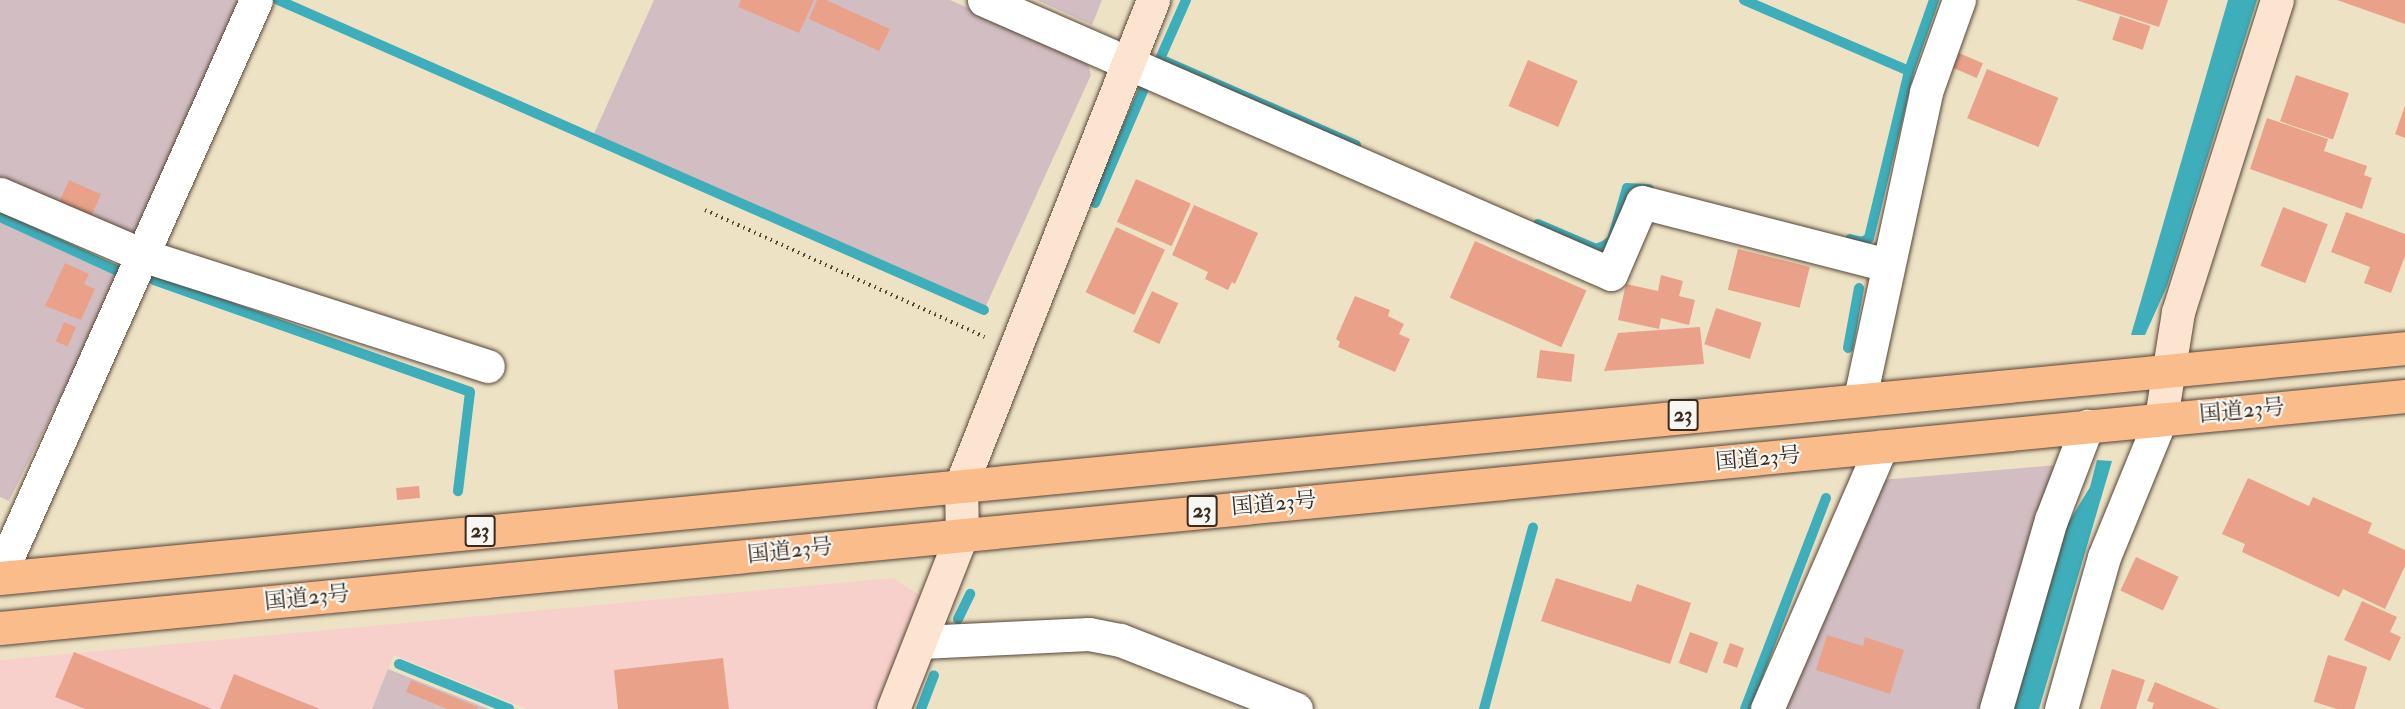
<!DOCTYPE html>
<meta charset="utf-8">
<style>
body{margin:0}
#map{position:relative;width:2405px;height:709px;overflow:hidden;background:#eee2c5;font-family:"IM FELL Double Pica","Noto Serif JP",serif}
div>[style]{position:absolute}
.built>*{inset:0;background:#f7d0cb}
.industrial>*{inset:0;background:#d2bec2}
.water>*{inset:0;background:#3eaeba}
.stream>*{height:10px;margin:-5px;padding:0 5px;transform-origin:5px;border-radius:5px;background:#3eaeba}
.building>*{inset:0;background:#e9a289;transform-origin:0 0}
.path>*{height:4px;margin-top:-2px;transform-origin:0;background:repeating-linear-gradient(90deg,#564637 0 1.5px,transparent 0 6px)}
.roads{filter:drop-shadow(0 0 2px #564637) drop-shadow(0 0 2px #564637)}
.street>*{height:33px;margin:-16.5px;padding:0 16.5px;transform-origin:16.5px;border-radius:16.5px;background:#fff}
.secondary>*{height:33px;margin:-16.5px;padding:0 16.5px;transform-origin:16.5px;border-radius:16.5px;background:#fde4d1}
.highway>*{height:33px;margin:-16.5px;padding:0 16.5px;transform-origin:16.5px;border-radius:16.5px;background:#fabc8b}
span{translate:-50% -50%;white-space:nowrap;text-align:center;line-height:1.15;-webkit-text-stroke:4.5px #f6f6f2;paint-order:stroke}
.shield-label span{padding:2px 4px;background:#f6f6f2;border:2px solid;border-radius:4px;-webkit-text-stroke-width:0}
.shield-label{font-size:21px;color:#3b2a1e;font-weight:700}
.street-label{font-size:22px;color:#3b2a1e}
</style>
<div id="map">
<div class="built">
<i style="clip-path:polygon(893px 578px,922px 597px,874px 709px,527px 709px,394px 655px,372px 709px,0 709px,0 660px)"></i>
</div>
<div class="industrial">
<i style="clip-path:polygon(0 0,241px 0,134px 243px,0 184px)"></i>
<i style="clip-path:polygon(654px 0,950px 0,1087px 61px,1091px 75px,984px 310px,592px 138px)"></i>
<i style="clip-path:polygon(1037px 0,1102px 0,1092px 25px)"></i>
<i style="clip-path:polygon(0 220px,121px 275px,9px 501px,0 497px)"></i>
<i style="clip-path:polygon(2058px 465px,1987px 709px,1778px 709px,1881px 480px)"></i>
<i style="clip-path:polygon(388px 669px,489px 709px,372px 709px)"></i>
</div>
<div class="water">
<i style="clip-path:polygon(2228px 0,2257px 0,2167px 286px,2145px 335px,2131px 335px)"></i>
<i style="clip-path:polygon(2097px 460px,2112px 461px,2039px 709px,2014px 709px,2067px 525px,2090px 487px)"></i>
</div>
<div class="stream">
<i style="left:278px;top:0;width:771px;rotate:23.71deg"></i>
<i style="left:1186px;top:0;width:64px;rotate:113.8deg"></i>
<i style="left:1160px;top:59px;width:214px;rotate:23.7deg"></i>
<i style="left:1744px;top:0;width:180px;rotate:23.3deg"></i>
<i style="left:1095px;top:203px;width:122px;rotate:-66.8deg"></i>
<i style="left:0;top:217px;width:130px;rotate:24.6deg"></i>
<i style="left:1538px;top:224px;width:63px;rotate:23.3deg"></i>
<i style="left:1596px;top:249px;width:9px;rotate:-21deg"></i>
<i style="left:1604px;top:246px;width:10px;rotate:-37deg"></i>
<i style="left:1612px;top:240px;width:54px;rotate:-73.9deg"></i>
<i style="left:1627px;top:188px;width:22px;rotate:3deg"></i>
<i style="left:1850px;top:239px;width:12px;rotate:14deg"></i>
<i style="left:1862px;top:242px;width:8px;rotate:-30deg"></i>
<i style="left:1869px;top:238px;width:172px;rotate:-76.5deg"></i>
<i style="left:1909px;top:71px;width:75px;rotate:-70.6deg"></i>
<i style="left:154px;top:280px;width:335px;rotate:19.5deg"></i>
<i style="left:470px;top:392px;width:100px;rotate:96.9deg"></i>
<i style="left:1848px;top:348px;width:61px;rotate:-79.6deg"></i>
<i style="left:958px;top:619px;width:28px;rotate:-64deg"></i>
<i style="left:399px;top:664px;width:119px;rotate:22.2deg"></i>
<i style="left:921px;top:709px;width:36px;rotate:-69deg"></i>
<i style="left:1484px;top:709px;width:188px;rotate:-74.9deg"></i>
<i style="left:1745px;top:709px;width:226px;rotate:-69deg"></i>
</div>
<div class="building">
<i style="clip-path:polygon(741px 0,814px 0,799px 33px,738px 7px)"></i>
<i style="clip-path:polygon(817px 0,826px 0,890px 29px,879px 51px,809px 19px)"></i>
<i style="clip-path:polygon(2076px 0,2168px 0,2159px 27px)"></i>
<i style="clip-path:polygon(2337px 0,2405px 0,2405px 24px)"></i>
<i style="left:2120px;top:16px;width:32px;height:25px;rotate:18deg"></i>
<i style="left:1959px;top:53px;width:26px;height:16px;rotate:23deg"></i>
<i style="left:1528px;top:60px;width:54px;height:50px;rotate:23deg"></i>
<i style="left:1987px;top:69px;width:77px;height:53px;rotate:22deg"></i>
<i style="left:2296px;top:75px;width:56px;height:49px;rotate:19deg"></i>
<i style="clip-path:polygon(2405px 106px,2405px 138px,2395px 134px)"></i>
<i style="clip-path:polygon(2267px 118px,2328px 139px,2324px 151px,2367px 166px,2364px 175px,2372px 178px,2362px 209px,2250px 169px)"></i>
<i style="left:1136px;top:179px;width:60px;height:47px;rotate:24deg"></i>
<i style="left:69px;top:180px;width:35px;height:24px;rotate:24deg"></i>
<i style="clip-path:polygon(1194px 205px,1258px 233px,1235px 284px,1232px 282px,1228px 290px,1205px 279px,1208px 272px,1172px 255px)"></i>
<i style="left:2283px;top:207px;width:48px;height:63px;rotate:21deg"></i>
<i style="clip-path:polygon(2346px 212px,2405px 234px,2405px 256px,2391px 293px,2364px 283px,2370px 267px,2331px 252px)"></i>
<i style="left:1116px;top:227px;width:54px;height:72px;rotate:25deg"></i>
<i style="left:1475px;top:241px;width:122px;height:62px;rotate:24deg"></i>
<i style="left:1738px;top:249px;width:74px;height:42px;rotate:14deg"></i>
<i style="clip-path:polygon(65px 263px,89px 274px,84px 284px,95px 289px,81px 320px,45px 306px)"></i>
<i style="clip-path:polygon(1661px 275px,1683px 281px,1679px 296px,1695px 300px,1689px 325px,1661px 318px,1659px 329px,1618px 320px,1626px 284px,1658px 291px)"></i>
<i style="left:1152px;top:291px;width:29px;height:45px;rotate:25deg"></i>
<i style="clip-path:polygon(1355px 296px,1390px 310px,1388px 316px,1404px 324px,1399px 334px,1410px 339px,1395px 372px,1338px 347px,1340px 342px,1336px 339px)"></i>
<i style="left:1716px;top:308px;width:48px;height:38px;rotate:18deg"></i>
<i style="left:64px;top:322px;width:13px;height:21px;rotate:23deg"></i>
<i style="clip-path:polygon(1700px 327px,1704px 364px,1604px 371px,1618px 333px)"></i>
<i style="left:1540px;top:350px;width:35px;height:28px;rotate:7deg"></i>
<i style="clip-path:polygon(2248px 478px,2309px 506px,2313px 497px,2372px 523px,2368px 533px,2405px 550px,2405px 566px,2385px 609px,2343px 589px,2339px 597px,2242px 552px,2245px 544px,2222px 534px)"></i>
<i style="left:419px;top:486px;width:12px;height:23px;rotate:85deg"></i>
<i style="left:2136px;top:557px;width:47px;height:37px;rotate:25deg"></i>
<i style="clip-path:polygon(1556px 578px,1631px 602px,1637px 584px,1691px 603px,1670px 664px,1541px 621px)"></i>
<i style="clip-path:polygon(2362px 601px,2397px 617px,2390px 632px,2401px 637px,2390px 661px,2344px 640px)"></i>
<i style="left:1690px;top:632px;width:30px;height:33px;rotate:20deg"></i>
<i style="clip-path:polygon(1827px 635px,1863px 646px,1865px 637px,1904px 650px,1890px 694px,1816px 670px)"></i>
<i style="left:1730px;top:643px;width:15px;height:21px;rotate:20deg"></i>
<i style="clip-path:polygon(74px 652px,212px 709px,85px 709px,55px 697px)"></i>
<i style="left:2328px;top:655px;width:41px;height:49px;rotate:17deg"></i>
<i style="clip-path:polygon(723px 658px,729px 709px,618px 709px,614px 670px)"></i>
<i style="clip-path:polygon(2112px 669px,2145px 680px,2136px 709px,2100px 709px)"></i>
<i style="clip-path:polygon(234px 674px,320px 709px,220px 709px)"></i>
<i style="clip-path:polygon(411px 680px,478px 707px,477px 709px,447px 709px,406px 692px)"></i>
<i style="clip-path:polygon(2155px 682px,2219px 709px,2152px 709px,2154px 703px,2147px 701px)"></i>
</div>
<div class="path">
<i style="left:705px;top:210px;width:307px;rotate:24.4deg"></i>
</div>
<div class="roads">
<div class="street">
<i style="left:984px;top:0;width:684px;rotate:23.61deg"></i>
<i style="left:1611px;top:274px;width:78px;rotate:-66.7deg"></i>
<i style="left:1642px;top:202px;width:253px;rotate:14.4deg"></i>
<i style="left:0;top:194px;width:158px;rotate:23.2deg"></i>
<i style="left:145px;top:256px;width:360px;rotate:17.8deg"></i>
<i style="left:1860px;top:398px;width:313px;rotate:-77.8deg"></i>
<i style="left:1926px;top:92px;width:98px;rotate:-70.3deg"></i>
<i style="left:0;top:574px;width:628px;rotate:-65.96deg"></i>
<i style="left:921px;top:642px;width:168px;rotate:-2.7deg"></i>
<i style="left:1089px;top:634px;width:32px;rotate:11deg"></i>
<i style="left:1120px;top:640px;width:189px;rotate:21.4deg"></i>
<i style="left:1767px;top:709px;width:286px;rotate:-66.5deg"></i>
<i style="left:1996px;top:709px;width:197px;rotate:-73.8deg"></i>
<i style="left:2051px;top:520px;width:101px;rotate:-69deg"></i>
<i style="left:2061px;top:709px;width:158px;rotate:-74.2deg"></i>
<i style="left:2104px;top:557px;width:150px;rotate:-67.7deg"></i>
</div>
<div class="secondary">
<i style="left:2161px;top:418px;width:107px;rotate:-80.9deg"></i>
<i style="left:2178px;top:312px;width:327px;rotate:-72.4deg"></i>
<i style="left:893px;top:709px;width:188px;rotate:-68.5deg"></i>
<i style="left:962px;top:534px;width:49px;rotate:-91.2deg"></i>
<i style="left:961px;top:485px;width:522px;rotate:-68.4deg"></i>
</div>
<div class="highway">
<i style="left:0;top:578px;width:2416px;rotate:-5.46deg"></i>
<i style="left:0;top:628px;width:2416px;rotate:-5.51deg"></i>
</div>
</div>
<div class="shield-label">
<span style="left:1683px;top:415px">23</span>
<span style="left:1202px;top:511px">23</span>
<span style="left:480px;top:531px">23</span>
</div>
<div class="street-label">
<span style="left:2242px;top:411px;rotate:-5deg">国道23号</span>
<span style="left:1758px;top:459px;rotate:-5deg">国道23号</span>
<span style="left:1274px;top:504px;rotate:-5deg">国道23号</span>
<span style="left:790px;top:551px;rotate:-6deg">国道23号</span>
<span style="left:307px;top:598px;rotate:-6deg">国道23号</span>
</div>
</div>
